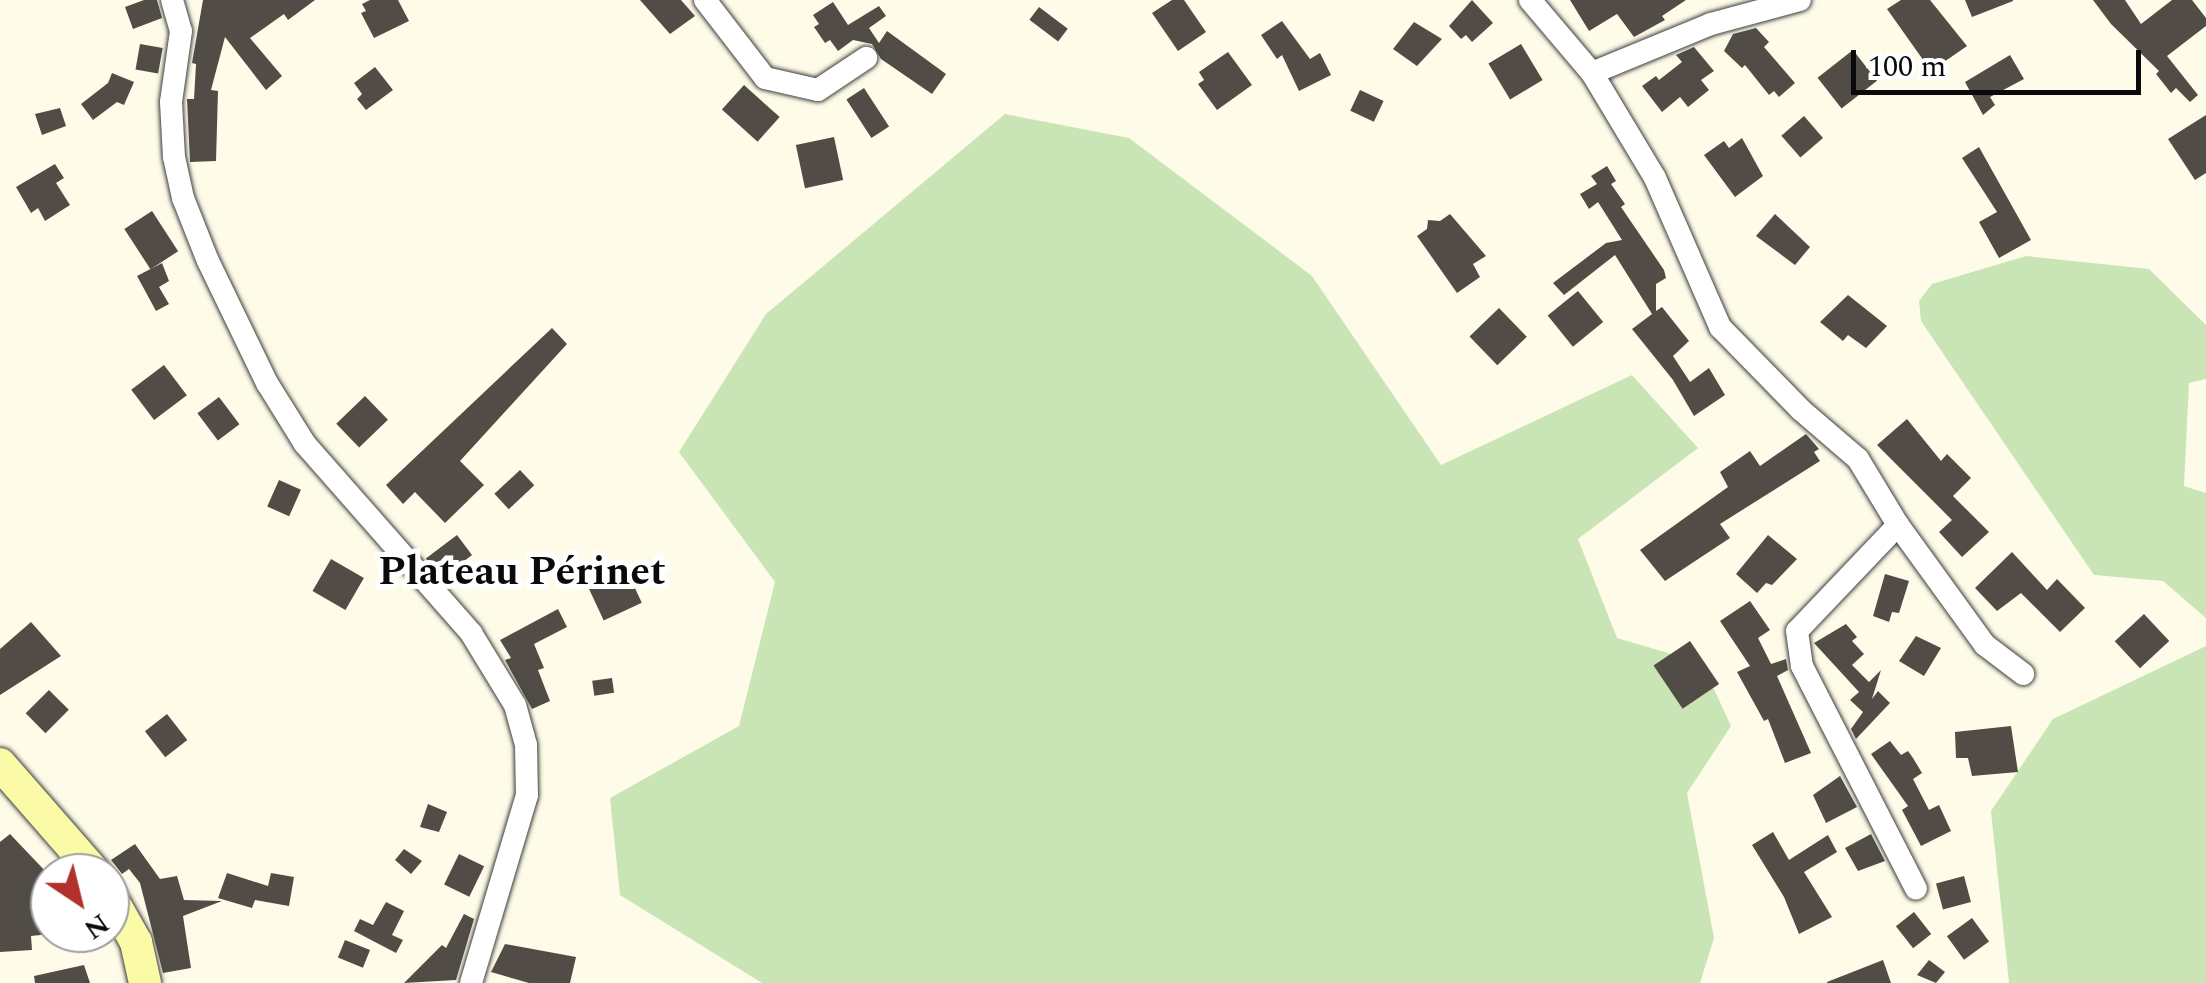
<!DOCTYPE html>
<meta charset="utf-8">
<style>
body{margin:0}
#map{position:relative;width:2206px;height:983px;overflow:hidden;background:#fefce8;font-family:Spectral,serif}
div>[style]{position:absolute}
.green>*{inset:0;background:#c9e5b5}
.building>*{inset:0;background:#524c47;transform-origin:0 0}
.roads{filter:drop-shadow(0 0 2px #3d3d3d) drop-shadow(0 0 2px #3d3d3d)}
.minor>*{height:22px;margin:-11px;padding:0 11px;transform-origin:11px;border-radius:11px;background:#fff}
.secondary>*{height:32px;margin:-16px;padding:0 16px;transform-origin:16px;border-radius:16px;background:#fbfaa6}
span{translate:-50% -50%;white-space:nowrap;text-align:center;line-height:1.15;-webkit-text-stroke:10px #fff;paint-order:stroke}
.neighbourhood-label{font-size:40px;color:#0a0a0a;font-weight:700}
.north{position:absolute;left:30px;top:853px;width:100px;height:100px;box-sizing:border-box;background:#fff;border:2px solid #9d9d9d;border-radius:50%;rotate:145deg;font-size:28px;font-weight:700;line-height:40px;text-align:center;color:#0a0a0a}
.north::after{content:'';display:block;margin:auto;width:35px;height:45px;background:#b2312a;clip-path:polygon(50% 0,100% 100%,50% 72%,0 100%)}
.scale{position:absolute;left:1851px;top:50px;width:290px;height:45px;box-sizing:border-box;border:5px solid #0a0a0a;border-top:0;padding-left:12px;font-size:30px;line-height:35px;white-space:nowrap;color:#0a0a0a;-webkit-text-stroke:8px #fff;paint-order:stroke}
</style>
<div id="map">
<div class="green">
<i style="clip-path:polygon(1005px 114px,1129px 138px,1312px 276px,1441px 465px,1632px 375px,1698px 448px,1578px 539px,1617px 638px,1702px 663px,1731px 726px,1687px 793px,1714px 938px,1700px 983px,762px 983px,620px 895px,610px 798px,739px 726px,775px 582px,679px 452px,766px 314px)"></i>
<i style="clip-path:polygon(2026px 256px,2149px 269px,2206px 325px,2206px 379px,2189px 383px,2184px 486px,2206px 493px,2206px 618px,2163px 581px,2094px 575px,1921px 321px,1919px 301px,1932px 284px)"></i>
<i style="clip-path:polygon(2206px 646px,2206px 983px,2009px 983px,1991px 811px,2053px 719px)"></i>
</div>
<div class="building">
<i style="clip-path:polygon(144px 0,157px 0,162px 18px,133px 29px,125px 7px)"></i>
<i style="clip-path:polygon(203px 0,315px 0,288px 20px,284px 14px,250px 38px,282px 76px,266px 90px,225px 37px,211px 90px,218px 91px,216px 161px,190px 162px,187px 99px,194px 99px,196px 64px,192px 63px)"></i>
<i style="clip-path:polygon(370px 0,398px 0,409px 21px,374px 38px,361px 13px,366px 11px,362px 4px)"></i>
<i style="clip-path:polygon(640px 0,681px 0,695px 16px,670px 34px)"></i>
<i style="clip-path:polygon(1172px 0,1184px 0,1206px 32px,1178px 51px,1152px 13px)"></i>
<i style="clip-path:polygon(1472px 0,1493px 23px,1472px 42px,1466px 35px,1461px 39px,1449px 26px)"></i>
<i style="clip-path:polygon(1570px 0,1686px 0,1662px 16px,1665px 20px,1634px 37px,1617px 14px,1589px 31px)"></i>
<i style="clip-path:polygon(1901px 0,1930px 0,1967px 46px,1931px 71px,1887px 9px)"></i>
<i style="clip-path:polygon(1965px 0,2013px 0,2013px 1px,1972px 17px)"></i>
<i style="clip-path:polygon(2093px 0,2125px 0,2141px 24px,2172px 0,2192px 0,2206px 18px,2206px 26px,2167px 56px,2198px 95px,2190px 102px,2176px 88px,2171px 93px,2156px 74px,2159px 71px,2111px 24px)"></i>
<i style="clip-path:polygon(833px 2px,848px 25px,879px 6px,886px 16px,869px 28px,879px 43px,887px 31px,946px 74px,932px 94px,881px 59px,872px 44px,853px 40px,838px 51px,830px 40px,825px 43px,814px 27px,819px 24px,813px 15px)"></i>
<i style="left:1039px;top:7px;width:36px;height:16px;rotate:37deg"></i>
<i style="clip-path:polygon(1282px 21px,1310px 59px,1320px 53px,1331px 75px,1299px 91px,1282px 55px,1277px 59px,1261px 35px)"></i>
<i style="clip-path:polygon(1414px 22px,1442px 39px,1417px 66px,1393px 49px)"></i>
<i style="clip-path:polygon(1756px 28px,1769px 42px,1764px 47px,1795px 83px,1779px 97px,1774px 91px,1769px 95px,1745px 65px,1742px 68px,1724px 51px,1733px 34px)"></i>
<i style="left:140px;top:44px;width:23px;height:26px;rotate:10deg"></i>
<i style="left:1521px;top:44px;width:42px;height:38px;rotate:59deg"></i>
<i style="clip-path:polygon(1694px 47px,1714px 71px,1701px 80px,1709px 90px,1688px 107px,1680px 97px,1662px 112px,1642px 86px,1656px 76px,1659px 80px,1682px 62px,1676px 55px)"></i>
<i style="left:1853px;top:50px;width:39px;height:45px;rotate:52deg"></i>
<i style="clip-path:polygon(1228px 52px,1252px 85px,1217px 110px,1198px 84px,1204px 80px,1199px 72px)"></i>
<i style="clip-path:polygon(2010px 55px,2024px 79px,1990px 97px,1995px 105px,1983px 115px,1965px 82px)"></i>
<i style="clip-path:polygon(375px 67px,393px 90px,366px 110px,357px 99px,362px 94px,354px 83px)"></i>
<i style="clip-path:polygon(112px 73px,134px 82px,124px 105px,117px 102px,93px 120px,81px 104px,108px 83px)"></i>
<i style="left:744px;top:85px;width:48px;height:33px;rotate:42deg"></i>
<i style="left:864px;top:88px;width:46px;height:21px;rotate:57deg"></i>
<i style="left:1360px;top:90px;width:26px;height:23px;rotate:25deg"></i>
<i style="clip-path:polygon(60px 108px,66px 126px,42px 135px,35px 114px)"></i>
<i style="clip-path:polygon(2206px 115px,2206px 173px,2195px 180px,2168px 139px)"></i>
<i style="left:1804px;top:116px;width:29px;height:30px;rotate:49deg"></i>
<i style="left:834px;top:137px;width:44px;height:39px;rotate:78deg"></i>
<i style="clip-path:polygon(1742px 138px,1763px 176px,1735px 197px,1704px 155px,1724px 141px,1729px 148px)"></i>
<i style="clip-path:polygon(1979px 147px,2031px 240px,1999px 258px,1979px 222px,1997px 212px,1962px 158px)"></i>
<i style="clip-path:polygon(55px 164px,64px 178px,56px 183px,70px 205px,45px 221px,38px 208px,31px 213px,16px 187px)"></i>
<i style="clip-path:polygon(1607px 166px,1616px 181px,1611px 184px,1625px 204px,1621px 207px,1664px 270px,1666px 278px,1656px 284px,1656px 311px,1662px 307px,1689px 341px,1673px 356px,1690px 382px,1709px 368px,1725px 395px,1694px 416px,1673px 380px,1632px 329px,1652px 314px,1615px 255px,1564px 295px,1553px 283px,1606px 243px,1622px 240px,1598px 202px,1589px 209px,1580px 194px,1597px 184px,1591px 176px)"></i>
<i style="left:152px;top:211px;width:48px;height:33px;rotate:57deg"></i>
<i style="clip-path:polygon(1450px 214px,1486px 256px,1473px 264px,1480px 277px,1457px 293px,1417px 236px,1427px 229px,1428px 220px,1440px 221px)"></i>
<i style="clip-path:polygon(1775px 214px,1810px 247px,1795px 265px,1756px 236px)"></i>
<i style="clip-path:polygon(162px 263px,169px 281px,159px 287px,169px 304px,156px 311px,137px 276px)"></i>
<i style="left:1578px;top:291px;width:40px;height:39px;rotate:51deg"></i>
<i style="clip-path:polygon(1848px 295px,1887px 326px,1866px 348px,1848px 335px,1843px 341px,1820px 322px)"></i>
<i style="left:1499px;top:308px;width:40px;height:41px;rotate:46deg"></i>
<i style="clip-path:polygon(552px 328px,567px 344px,460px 461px,484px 485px,445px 523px,415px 492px,403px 504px,386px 485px)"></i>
<i style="left:164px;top:365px;width:38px;height:41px;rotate:53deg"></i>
<i style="left:365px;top:396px;width:33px;height:40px;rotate:46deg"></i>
<i style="left:219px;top:397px;width:34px;height:27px;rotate:53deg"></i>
<i style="clip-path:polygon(1907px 419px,1941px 461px,1947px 454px,1971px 478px,1953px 496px,1989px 532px,1962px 557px,1939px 532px,1952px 520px,1877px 445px)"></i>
<i style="clip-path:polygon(1806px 434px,1819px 449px,1814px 452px,1820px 461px,1720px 524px,1730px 538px,1665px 581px,1640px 550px,1728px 487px,1720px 472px,1750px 451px,1760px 466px)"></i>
<i style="left:520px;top:470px;width:21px;height:35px;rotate:47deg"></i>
<i style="left:279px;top:480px;width:24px;height:29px;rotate:24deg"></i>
<i style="left:457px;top:535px;width:25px;height:39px;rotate:53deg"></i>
<i style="clip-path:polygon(1768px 535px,1797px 559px,1772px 585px,1766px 583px,1757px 593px,1736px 574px)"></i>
<i style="clip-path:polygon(2012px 552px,2047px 590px,2057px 579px,2085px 608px,2060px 632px,2021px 593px,1997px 611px,1975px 588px)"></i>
<i style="left:331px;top:559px;width:38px;height:37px;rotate:30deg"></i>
<i style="clip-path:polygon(568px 565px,574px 580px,562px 588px,552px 574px)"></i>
<i style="left:627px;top:571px;width:35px;height:42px;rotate:65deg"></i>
<i style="clip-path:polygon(1885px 574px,1909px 581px,1899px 613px,1892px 612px,1889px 622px,1873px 616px)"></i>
<i style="clip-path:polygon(1750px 601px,1770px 630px,1758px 638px,1771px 664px,1786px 659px,1788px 670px,1777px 676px,1811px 753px,1785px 763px,1768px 719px,1764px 721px,1737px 672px,1750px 666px,1720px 621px)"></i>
<i style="clip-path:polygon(558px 609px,567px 627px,534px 644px,544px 668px,538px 670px,550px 701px,532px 709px,505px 660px,511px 658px,500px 640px)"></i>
<i style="left:2144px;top:614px;width:37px;height:40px;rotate:47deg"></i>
<i style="clip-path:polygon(31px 622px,61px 656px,0 695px,0 649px)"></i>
<i style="clip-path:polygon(1846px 624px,1857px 637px,1852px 641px,1864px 654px,1852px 665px,1869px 682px,1881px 670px,1872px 699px,1878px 691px,1890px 703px,1856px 739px,1851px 729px,1863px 712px,1850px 700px,1859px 692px,1814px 643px)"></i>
<i style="clip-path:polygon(1916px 636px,1941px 648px,1924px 676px,1899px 661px)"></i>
<i style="left:1690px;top:641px;width:52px;height:44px;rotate:56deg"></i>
<i style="left:612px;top:678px;width:15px;height:20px;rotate:82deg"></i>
<i style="left:49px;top:690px;width:28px;height:33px;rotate:45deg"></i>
<i style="left:167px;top:714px;width:33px;height:28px;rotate:52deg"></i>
<i style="clip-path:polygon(2011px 726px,2018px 772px,1972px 776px,1968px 758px,1956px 758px,1955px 732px)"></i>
<i style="clip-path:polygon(1890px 741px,1901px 755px,1908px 751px,1913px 758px,1922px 773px,1913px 779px,1929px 810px,1939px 805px,1951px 831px,1921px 846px,1902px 810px,1908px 806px,1871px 754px)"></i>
<i style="clip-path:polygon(1840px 776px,1857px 807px,1826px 823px,1813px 795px)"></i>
<i style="clip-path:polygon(428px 804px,447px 812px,439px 832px,420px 827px)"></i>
<i style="clip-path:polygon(1773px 832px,1789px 860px,1828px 835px,1837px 852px,1804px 872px,1832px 917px,1799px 934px,1784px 897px,1752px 845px)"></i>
<i style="clip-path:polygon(10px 834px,49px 875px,50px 934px,31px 936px,32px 950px,0 952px,0 842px)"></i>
<i style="clip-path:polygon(1871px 834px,1885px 861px,1858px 871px,1845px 848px)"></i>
<i style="clip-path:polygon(135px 844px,160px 879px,177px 876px,184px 900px,222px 901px,183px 916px,191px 968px,163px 973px,140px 883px,129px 869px,122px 874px,111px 860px)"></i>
<i style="clip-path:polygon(404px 849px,422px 861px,411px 874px,395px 860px)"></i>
<i style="left:459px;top:854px;width:28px;height:34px;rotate:26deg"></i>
<i style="clip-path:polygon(227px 873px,268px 886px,271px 873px,294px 877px,289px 906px,255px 900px,252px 908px,218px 898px)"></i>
<i style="left:1964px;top:876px;width:27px;height:29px;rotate:75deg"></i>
<i style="clip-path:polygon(386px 902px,404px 911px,392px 935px,403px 940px,396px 953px,354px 931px,360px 919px,373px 925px)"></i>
<i style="left:1914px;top:912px;width:28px;height:23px;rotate:52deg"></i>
<i style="clip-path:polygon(464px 914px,474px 919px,456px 980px,404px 983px,442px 945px,446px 948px)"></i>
<i style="left:1972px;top:918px;width:29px;height:31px;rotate:54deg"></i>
<i style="left:345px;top:940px;width:27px;height:19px;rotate:22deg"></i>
<i style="clip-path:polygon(505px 944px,576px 957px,570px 983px,529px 983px,491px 972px)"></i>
<i style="clip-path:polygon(1883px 960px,1891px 983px,1827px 983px,1827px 982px)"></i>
<i style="clip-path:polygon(1929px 960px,1945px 972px,1936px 983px,1917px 975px)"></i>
<i style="clip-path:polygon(84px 965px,90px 983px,35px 983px,34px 976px)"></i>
</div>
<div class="roads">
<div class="minor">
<i style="left:172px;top:0;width:32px;rotate:74deg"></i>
<i style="left:181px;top:31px;width:72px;rotate:98deg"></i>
<i style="left:171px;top:102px;width:55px;rotate:86.9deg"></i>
<i style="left:174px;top:157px;width:42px;rotate:77.6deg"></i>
<i style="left:183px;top:198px;width:68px;rotate:68.4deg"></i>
<i style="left:208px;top:261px;width:136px;rotate:64.2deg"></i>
<i style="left:267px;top:383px;width:72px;rotate:58.1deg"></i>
<i style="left:305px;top:444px;width:252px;rotate:48.7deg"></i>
<i style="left:471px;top:633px;width:84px;rotate:58.6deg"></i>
<i style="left:515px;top:705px;width:41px;rotate:74.6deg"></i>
<i style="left:526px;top:745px;width:50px;rotate:88.9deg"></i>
<i style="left:527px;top:795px;width:196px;rotate:106.6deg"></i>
<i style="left:705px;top:0;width:98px;rotate:52.4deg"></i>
<i style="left:765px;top:78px;width:54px;rotate:12.8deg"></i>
<i style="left:818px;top:90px;width:58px;rotate:-33.7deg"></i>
<i style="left:1530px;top:0;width:96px;rotate:49.7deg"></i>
<i style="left:1592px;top:73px;width:122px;rotate:59deg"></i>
<i style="left:1655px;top:178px;width:163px;rotate:66.4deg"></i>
<i style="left:1720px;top:327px;width:116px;rotate:45.7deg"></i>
<i style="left:1801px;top:410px;width:75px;rotate:40.7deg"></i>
<i style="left:1858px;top:459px;width:77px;rotate:58.8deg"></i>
<i style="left:1898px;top:525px;width:148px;rotate:54.1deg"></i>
<i style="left:1985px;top:645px;width:48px;rotate:37.3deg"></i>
<i style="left:1592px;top:73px;width:129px;rotate:-22.4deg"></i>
<i style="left:1711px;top:24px;width:92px;rotate:-15.1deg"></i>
<i style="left:1898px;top:525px;width:146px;rotate:133.6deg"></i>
<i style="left:1797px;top:631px;width:35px;rotate:82deg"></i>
<i style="left:1802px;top:666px;width:250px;rotate:62.9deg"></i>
</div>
<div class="secondary">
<i style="left:0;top:764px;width:145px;rotate:48.9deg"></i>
<i style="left:110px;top:896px;width:53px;rotate:60.5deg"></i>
<i style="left:136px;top:942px;width:42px;rotate:77.6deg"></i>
</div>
</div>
<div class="neighbourhood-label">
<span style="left:522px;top:573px">Plateau Périnet</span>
</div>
<div class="north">N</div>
<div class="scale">100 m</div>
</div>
